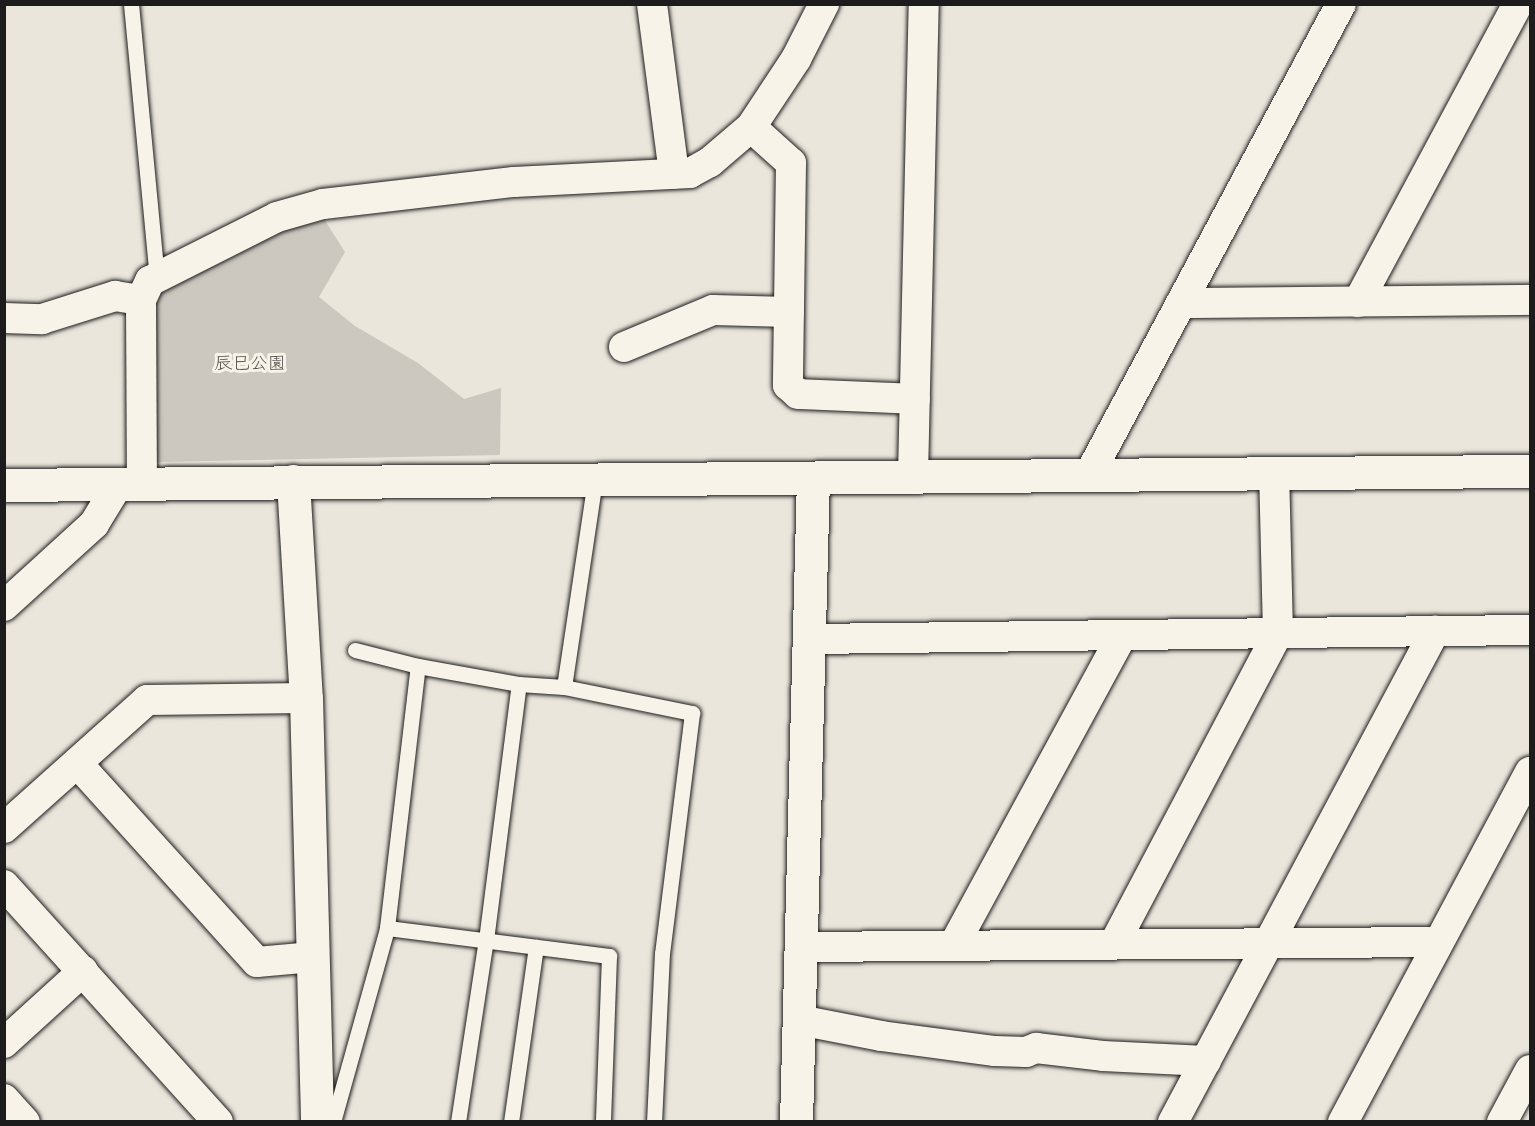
<!DOCTYPE html>
<meta charset="utf-8">
<style>
body{margin:0}
#map{position:relative;width:1535px;height:1126px;overflow:hidden;background:#eae6dc;font-family:"Balsamiq Sans","Klee One",sans-serif}
div>[style]{position:absolute}
.green>*{inset:0;background:#ccc8c0}
.roads{filter:drop-shadow(0 0 2px #1c1c1c) drop-shadow(0 0 2px #1c1c1c)}
.service>*{height:15px;margin:-7.5px;padding:0 7.5px;transform-origin:7.5px;border-radius:7.5px;background:#f7f3e8}
.minor>*{height:30px;margin:-15px;padding:0 15px;transform-origin:15px;border-radius:15px;background:#f7f3e8}
.tertiary>*{height:33px;margin:-16.5px;padding:0 16.5px;transform-origin:16.5px;border-radius:16.5px;background:#f7f3e8}
span{translate:-50% -50%;white-space:nowrap;text-align:center;line-height:1.15;-webkit-text-stroke:6px #f7f3e8;paint-order:stroke}
.park-label{font-size:18px;color:#51504d}
.frame{position:absolute;inset:0;border:6px solid #1c1c1c;pointer-events:none}
</style>
<div id="map">
<div class="green">
<i style="clip-path:polygon(324px 219px,345px 252px,319px 297px,355px 326px,418px 363px,464px 399px,501px 388px,500px 455px,156px 462px,153px 300px,162px 280px,275px 231px)"></i>
</div>
<div class="roads">
<div class="service">
<i style="left:131px;top:4px;width:274px;rotate:84.6deg"></i>
<i style="left:355px;top:650px;width:65px;rotate:14.3deg"></i>
<i style="left:418px;top:666px;width:103px;rotate:10.1deg"></i>
<i style="left:519px;top:684px;width:45px;rotate:3.8deg"></i>
<i style="left:564px;top:687px;width:131px;rotate:11.5deg"></i>
<i style="left:692px;top:713px;width:242px;rotate:97.1deg"></i>
<i style="left:662px;top:953px;width:169px;rotate:92.7deg"></i>
<i style="left:564px;top:687px;width:209px;rotate:-81.5deg"></i>
<i style="left:387px;top:928px;width:224px;rotate:7.2deg"></i>
<i style="left:609px;top:956px;width:166px;rotate:92.1deg"></i>
<i style="left:333px;top:1122px;width:201px;rotate:-74.4deg"></i>
<i style="left:387px;top:928px;width:264px;rotate:-83.3deg"></i>
<i style="left:458px;top:1122px;width:184px;rotate:-81.3deg"></i>
<i style="left:486px;top:940px;width:258px;rotate:-82.7deg"></i>
<i style="left:511px;top:1122px;width:177px;rotate:-81.9deg"></i>
</div>
<div class="minor">
<i style="left:652px;top:4px;width:171px;rotate:82.6deg"></i>
<i style="left:751px;top:127px;width:54px;rotate:42deg"></i>
<i style="left:791px;top:163px;width:222px;rotate:90.8deg"></i>
<i style="left:788px;top:385px;width:13px;rotate:42deg"></i>
<i style="left:798px;top:394px;width:117px;rotate:2.4deg"></i>
<i style="left:141px;top:300px;width:21px;rotate:-65deg"></i>
<i style="left:150px;top:281px;width:142px;rotate:-26.7deg"></i>
<i style="left:277px;top:217px;width:48px;rotate:-15.8deg"></i>
<i style="left:323px;top:204px;width:192px;rotate:-6.6deg"></i>
<i style="left:514px;top:182px;width:176px;rotate:-2.9deg"></i>
<i style="left:690px;top:173px;width:23px;rotate:-29deg"></i>
<i style="left:710px;top:162px;width:54px;rotate:-40.5deg"></i>
<i style="left:751px;top:127px;width:82px;rotate:-56.5deg"></i>
<i style="left:796px;top:59px;width:62px;rotate:-63deg"></i>
<i style="left:1358px;top:302px;width:338px;rotate:-61.8deg"></i>
<i style="left:1181px;top:303px;width:349px;rotate:-0.5deg"></i>
<i style="left:4px;top:318px;width:38px;rotate:2deg"></i>
<i style="left:42px;top:319px;width:77px;rotate:-17.5deg"></i>
<i style="left:115px;top:296px;width:26px;rotate:9deg"></i>
<i style="left:141px;top:300px;width:182px;rotate:89.7deg"></i>
<i style="left:624px;top:347px;width:96px;rotate:-22.6deg"></i>
<i style="left:713px;top:310px;width:76px;rotate:1.5deg"></i>
<i style="left:1089px;top:475px;width:534px;rotate:-61.85deg"></i>
<i style="left:913px;top:476px;width:472px;rotate:-88.7deg"></i>
<i style="left:4px;top:606px;width:122px;rotate:-42.3deg"></i>
<i style="left:94px;top:524px;width:48px;rotate:-58.6deg"></i>
<i style="left:810px;top:639px;width:720px;rotate:-0.72deg"></i>
<i style="left:77px;top:763px;width:268px;rotate:47.9deg"></i>
<i style="left:257px;top:962px;width:56px;rotate:-5.1deg"></i>
<i style="left:4px;top:828px;width:192px;rotate:-41.8deg"></i>
<i style="left:147px;top:700px;width:159px;rotate:-0.7deg"></i>
<i style="left:4px;top:885px;width:319px;rotate:47.9deg"></i>
<i style="left:955px;top:943px;width:350px;rotate:-61.5deg"></i>
<i style="left:1114px;top:944px;width:352px;rotate:-62.2deg"></i>
<i style="left:1278px;top:633px;width:160px;rotate:-91.4deg"></i>
<i style="left:800px;top:947px;width:638px;rotate:-0.45deg"></i>
<i style="left:799px;top:1020px;width:84px;rotate:11deg"></i>
<i style="left:881px;top:1036px;width:115px;rotate:7.5deg"></i>
<i style="left:995px;top:1051px;width:31px;rotate:2deg"></i>
<i style="left:1026px;top:1052px;width:11px;rotate:-22deg"></i>
<i style="left:1036px;top:1048px;width:67px;rotate:6.8deg"></i>
<i style="left:1103px;top:1056px;width:103px;rotate:2.8deg"></i>
<i style="left:4px;top:1043px;width:107px;rotate:-42.3deg"></i>
<i style="left:4px;top:1099px;width:31px;rotate:48deg"></i>
<i style="left:1173px;top:1122px;width:557px;rotate:-61.92deg"></i>
<i style="left:1343px;top:1122px;width:397px;rotate:-61.9deg"></i>
<i style="left:1502px;top:1122px;width:59px;rotate:-61.7deg"></i>
</div>
<div class="tertiary">
<i style="left:293px;top:481px;width:217px;rotate:86.6deg"></i>
<i style="left:306px;top:698px;width:424px;rotate:88.5deg"></i>
<i style="left:4px;top:485px;width:1526px;rotate:-0.53deg"></i>
<i style="left:796px;top:1122px;width:643px;rotate:-88.49deg"></i>
</div>
</div>
<div class="park-label">
<span style="left:250px;top:364px">辰巳公園</span>
</div>
<div class="frame"></div>
</div>
